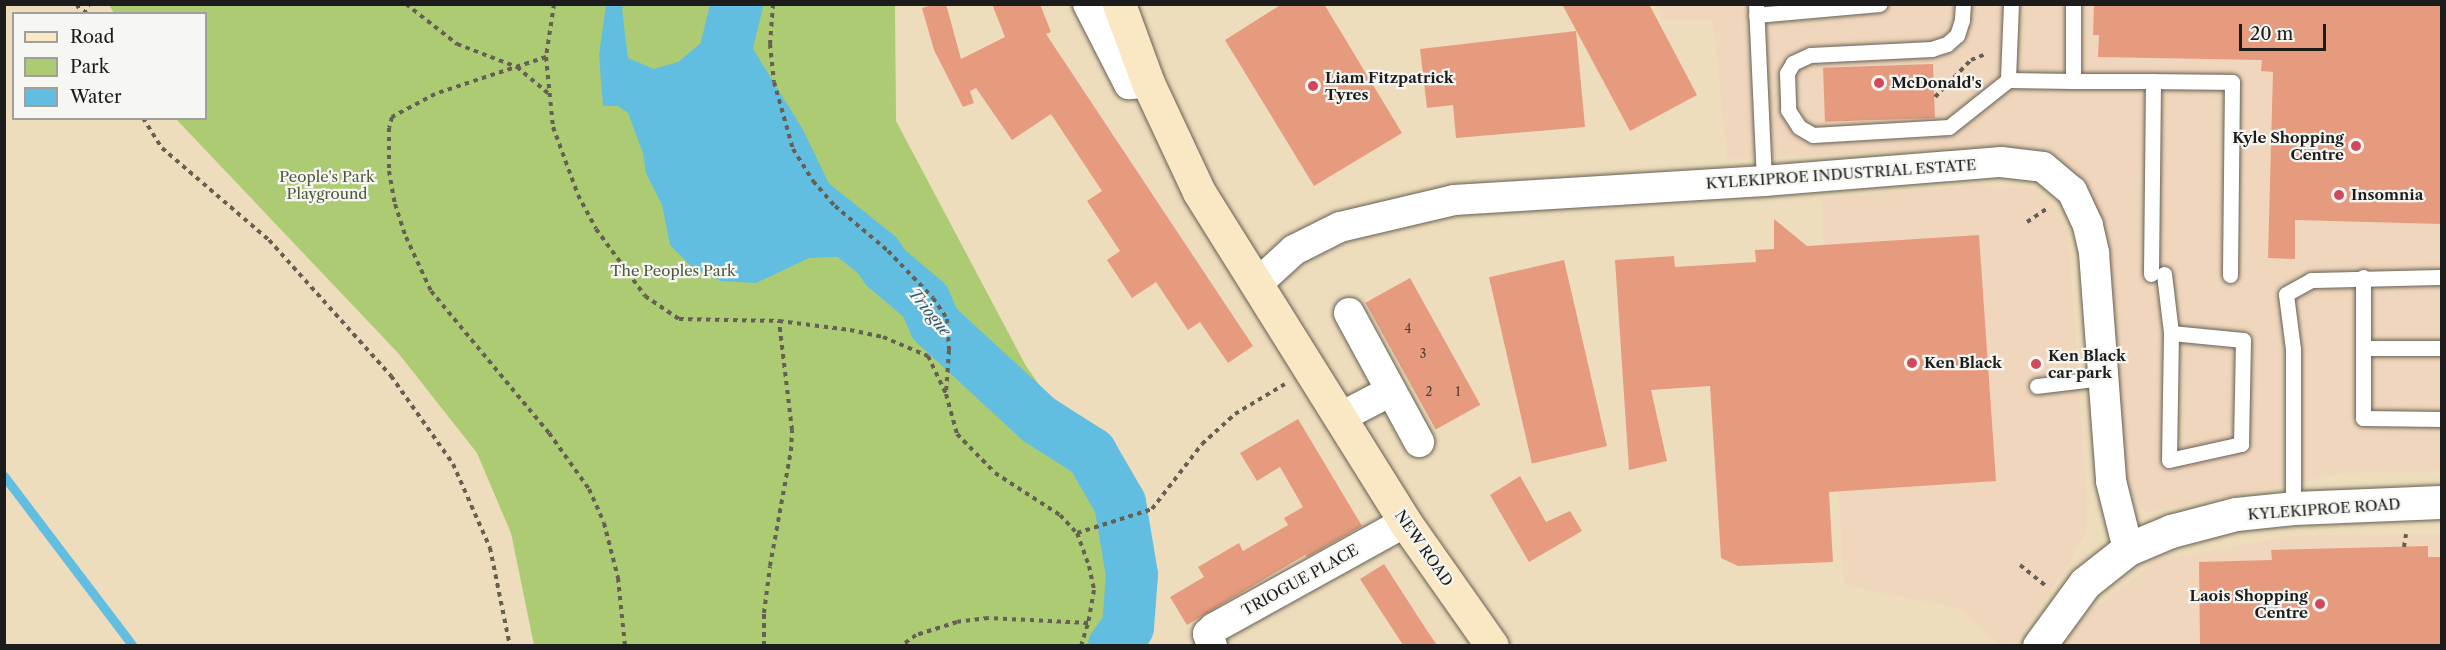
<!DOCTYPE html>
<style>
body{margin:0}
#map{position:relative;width:2446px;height:650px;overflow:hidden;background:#eeddbc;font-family:"Libre Caslon Text",serif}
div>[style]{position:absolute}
.built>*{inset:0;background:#f0d6bc}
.green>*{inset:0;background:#accb73}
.water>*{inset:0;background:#62bee0}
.stream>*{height:9px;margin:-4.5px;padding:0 4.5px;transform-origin:4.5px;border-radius:4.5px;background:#62bee0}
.river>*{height:52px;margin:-26px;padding:0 26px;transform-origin:26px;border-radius:26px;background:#62bee0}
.building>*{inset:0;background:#e69b7f;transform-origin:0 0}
.path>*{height:4px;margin-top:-2px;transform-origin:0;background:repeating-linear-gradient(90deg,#666054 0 4.5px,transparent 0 9px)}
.roads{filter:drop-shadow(0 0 2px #666054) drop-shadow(0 0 2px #666054)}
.service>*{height:15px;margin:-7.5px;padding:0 7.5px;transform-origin:7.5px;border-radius:7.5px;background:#fff}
.minor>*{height:30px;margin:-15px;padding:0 15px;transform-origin:15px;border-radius:15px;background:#fff}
.tertiary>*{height:33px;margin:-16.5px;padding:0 16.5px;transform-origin:16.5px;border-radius:16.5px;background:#fff}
.secondary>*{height:33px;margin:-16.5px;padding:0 16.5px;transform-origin:16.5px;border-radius:16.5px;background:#fae7c3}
.dots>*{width:16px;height:16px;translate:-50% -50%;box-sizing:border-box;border:3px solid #f6f6f2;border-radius:50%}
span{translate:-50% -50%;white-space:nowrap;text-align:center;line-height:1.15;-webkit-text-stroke:4.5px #f6f6f2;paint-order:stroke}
.number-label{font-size:12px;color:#4e3c35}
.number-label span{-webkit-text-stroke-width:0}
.poi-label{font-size:15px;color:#1c1c1c;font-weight:700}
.left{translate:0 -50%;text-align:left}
.right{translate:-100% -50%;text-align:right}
.street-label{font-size:15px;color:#1c1c1c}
.park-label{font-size:15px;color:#4e593a}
.water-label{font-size:16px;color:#385d6a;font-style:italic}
.frame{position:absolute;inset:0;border:6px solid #1c1c1c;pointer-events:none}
.legend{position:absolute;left:12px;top:12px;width:195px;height:108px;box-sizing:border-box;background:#f6f6f2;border:2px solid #9f9f9c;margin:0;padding:8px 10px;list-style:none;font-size:18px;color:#1c1c1c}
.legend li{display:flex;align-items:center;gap:12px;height:30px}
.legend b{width:30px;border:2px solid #9f9f9c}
.scale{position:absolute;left:2239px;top:24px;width:87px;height:27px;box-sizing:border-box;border:3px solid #1c1c1c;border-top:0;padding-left:8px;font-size:18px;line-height:21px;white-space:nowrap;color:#1c1c1c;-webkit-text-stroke:4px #f6f6f2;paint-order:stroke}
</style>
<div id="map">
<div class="built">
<i style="clip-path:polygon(1656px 5px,2441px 5px,2441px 471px,2346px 473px,2146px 512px,2129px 492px,2117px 414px,2104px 270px,2057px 163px,1995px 147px,1727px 159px,1713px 20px,1664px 20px)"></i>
<i style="clip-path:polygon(1975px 186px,2030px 188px,2052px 203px,2068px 232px,2087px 503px,2086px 532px,2069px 563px,2013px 645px,1999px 645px,1958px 608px,1844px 585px,1821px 199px)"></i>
<i style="clip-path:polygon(2441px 534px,2441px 645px,2058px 646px,2064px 632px,2158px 560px,2290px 536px)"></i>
</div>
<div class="green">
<i style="clip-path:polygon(109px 5px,895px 5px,896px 121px,1026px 366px,1068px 426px,1099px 448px,1129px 501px,1151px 588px,1133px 645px,534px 645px,511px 533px,477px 453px,399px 354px,176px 119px,206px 118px,206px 14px,114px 13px)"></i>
</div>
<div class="water">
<i style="clip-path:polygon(606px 5px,624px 5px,622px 9px,628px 58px,654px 69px,678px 62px,713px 33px,726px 17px,731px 5px,737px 5px,725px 53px,780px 142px,808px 200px,877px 255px,809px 258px,756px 283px,721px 281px,691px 266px,670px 245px,662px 205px,646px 173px,643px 153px,628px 113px,618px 106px,603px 106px,599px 55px)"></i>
</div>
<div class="stream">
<i style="left:4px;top:476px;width:213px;rotate:52.8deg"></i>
</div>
<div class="river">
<i style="left:737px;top:4px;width:50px;rotate:103.8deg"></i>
<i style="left:725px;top:53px;width:105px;rotate:58.3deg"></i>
<i style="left:780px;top:142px;width:64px;rotate:64.2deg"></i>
<i style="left:808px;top:200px;width:88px;rotate:38.6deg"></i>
<i style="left:877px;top:255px;width:16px;rotate:55deg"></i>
<i style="left:886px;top:268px;width:51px;rotate:40.2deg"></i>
<i style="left:925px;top:301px;width:25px;rotate:67deg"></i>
<i style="left:935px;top:324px;width:142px;rotate:42.7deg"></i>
<i style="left:1039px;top:420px;width:62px;rotate:32.4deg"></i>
<i style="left:1091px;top:453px;width:58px;rotate:59.9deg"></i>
<i style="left:1120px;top:503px;width:73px;rotate:80.5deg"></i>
<i style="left:1132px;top:575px;width:52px;rotate:94.4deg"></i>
<i style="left:1128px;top:627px;width:24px;rotate:126deg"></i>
</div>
<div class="building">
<i style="clip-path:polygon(935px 4px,946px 4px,961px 59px,1005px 37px,992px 4px,1040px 4px,1051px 32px,1046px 34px,1253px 346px,1228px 363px,1200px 322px,1188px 330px,1156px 282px,1132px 298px,1107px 260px,1120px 251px,1087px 201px,1102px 191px,1051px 114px,1012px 140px,976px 88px,970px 91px,974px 103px,963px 107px,934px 50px,922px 8px)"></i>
<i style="clip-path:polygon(1282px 4px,1324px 4px,1402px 133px,1314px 186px,1225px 40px)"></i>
<i style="clip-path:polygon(1562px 4px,1649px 4px,1697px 95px,1630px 131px)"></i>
<i style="clip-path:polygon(2094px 4px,2442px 4px,2442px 224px,2295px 220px,2295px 259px,2268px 258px,2273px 72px,2261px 71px,2262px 60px,2098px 57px,2099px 35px,2093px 35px)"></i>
<i style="clip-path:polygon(1576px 31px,1585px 127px,1456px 138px,1453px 105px,1427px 108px,1420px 49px)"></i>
<i style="left:1933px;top:64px;width:54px;height:110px;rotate:88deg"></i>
<i style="clip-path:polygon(1774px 219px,1807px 246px,1979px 235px,1996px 481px,1829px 492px,1833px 562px,1738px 566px,1721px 558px,1710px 386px,1651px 390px,1667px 461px,1629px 470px,1615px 260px,1674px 256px,1675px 267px,1756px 262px,1755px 250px,1774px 249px)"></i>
<i style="left:1564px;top:260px;width:191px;height:77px;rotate:77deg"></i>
<i style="left:1410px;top:278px;width:145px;height:51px;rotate:61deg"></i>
<i style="clip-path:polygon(1298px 419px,1362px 526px,1307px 557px,1305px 555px,1187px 625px,1170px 597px,1204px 577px,1198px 567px,1239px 543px,1243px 551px,1288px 525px,1284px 518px,1303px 507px,1280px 467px,1257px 481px,1240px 453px)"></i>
<i style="clip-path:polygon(1520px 476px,1546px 522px,1570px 511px,1582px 531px,1529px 562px,1490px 495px)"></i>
<i style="clip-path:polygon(2428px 546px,2428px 557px,2442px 557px,2442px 645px,2200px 645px,2199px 562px,2272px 560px,2271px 550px)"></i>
<i style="clip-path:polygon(1384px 564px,1428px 632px,1437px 645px,1403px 645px,1360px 579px)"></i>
</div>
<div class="path">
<i style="left:77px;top:4px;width:11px;rotate:68deg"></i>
<i style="left:406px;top:4px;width:65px;rotate:38.1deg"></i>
<i style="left:457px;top:44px;width:64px;rotate:21deg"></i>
<i style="left:517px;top:67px;width:42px;rotate:40.2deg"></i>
<i style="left:554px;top:4px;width:54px;rotate:98.6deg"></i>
<i style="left:546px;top:57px;width:70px;rotate:84.3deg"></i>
<i style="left:553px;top:127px;width:72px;rotate:69.8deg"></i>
<i style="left:578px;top:195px;width:38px;rotate:62deg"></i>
<i style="left:596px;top:229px;width:83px;rotate:53.8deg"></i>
<i style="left:645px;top:296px;width:41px;rotate:34.1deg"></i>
<i style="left:679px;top:319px;width:100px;rotate:1.1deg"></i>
<i style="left:779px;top:321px;width:72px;rotate:7.2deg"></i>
<i style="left:850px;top:330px;width:34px;rotate:12deg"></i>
<i style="left:883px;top:337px;width:49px;rotate:22.9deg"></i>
<i style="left:928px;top:356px;width:42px;rotate:64.7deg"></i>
<i style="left:946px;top:394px;width:41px;rotate:74.6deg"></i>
<i style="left:957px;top:434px;width:54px;rotate:45.7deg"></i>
<i style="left:995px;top:473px;width:77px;rotate:32.9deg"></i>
<i style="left:1060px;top:515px;width:25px;rotate:47deg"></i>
<i style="left:1077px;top:533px;width:35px;rotate:70deg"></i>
<i style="left:1089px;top:566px;width:25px;rotate:78deg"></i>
<i style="left:1094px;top:590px;width:34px;rotate:100deg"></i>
<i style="left:1088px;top:623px;width:100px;rotate:-177.1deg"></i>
<i style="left:988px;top:618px;width:31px;rotate:173deg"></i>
<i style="left:957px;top:622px;width:43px;rotate:162.4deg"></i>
<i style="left:916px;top:635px;width:19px;rotate:144deg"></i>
<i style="left:773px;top:4px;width:40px;rotate:94.3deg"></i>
<i style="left:770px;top:44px;width:38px;rotate:84deg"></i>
<i style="left:774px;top:82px;width:70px;rotate:74.2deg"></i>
<i style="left:793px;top:149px;width:38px;rotate:58deg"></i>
<i style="left:813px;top:181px;width:33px;rotate:49deg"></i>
<i style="left:835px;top:206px;width:70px;rotate:40.3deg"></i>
<i style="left:888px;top:251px;width:65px;rotate:46.2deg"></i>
<i style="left:933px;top:298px;width:25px;rotate:56deg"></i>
<i style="left:947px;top:319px;width:31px;rotate:86deg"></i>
<i style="left:949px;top:350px;width:43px;rotate:94deg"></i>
<i style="left:84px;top:14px;width:11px;rotate:-63deg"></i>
<i style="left:546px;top:57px;width:117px;rotate:161.6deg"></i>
<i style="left:435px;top:94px;width:49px;rotate:151.9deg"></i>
<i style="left:392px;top:117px;width:11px;rotate:105deg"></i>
<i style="left:389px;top:128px;width:43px;rotate:90deg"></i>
<i style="left:389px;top:171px;width:34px;rotate:80deg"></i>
<i style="left:395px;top:204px;width:35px;rotate:72deg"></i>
<i style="left:406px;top:237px;width:60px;rotate:65.2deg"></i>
<i style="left:431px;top:291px;width:185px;rotate:50.3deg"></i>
<i style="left:549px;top:433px;width:69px;rotate:54.5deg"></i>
<i style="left:589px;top:489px;width:37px;rotate:66deg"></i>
<i style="left:604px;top:523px;width:57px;rotate:75.7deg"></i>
<i style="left:618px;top:578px;width:68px;rotate:84.1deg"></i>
<i style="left:1935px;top:97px;width:52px;rotate:-45.8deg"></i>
<i style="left:1971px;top:60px;width:16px;rotate:-22deg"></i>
<i style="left:143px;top:118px;width:36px;rotate:58deg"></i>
<i style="left:162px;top:148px;width:141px;rotate:40.7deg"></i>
<i style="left:269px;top:240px;width:183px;rotate:48.1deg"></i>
<i style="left:391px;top:376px;width:108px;rotate:54.8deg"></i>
<i style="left:453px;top:464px;width:92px;rotate:66.2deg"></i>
<i style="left:490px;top:548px;width:100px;rotate:78.5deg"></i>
<i style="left:2027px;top:222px;width:23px;rotate:-34deg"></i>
<i style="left:1077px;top:533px;width:79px;rotate:-17.7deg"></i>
<i style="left:1152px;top:509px;width:82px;rotate:-52.4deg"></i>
<i style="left:1202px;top:444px;width:45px;rotate:-42.3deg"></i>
<i style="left:1235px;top:414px;width:58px;rotate:-31deg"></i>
<i style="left:2404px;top:547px;width:13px;rotate:-81deg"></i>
<i style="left:2020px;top:565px;width:32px;rotate:39deg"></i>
<i style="left:764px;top:646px;width:33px;rotate:-90deg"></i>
<i style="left:764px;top:613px;width:47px;rotate:-82.7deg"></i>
<i style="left:770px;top:566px;width:117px;rotate:-79.7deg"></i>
<i style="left:791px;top:451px;width:21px;rotate:-87deg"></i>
<i style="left:792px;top:430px;width:110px;rotate:-96.8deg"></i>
<i style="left:1081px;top:646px;width:24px;rotate:-73deg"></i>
</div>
<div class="roads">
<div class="service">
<i style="left:1756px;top:4px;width:177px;rotate:87.4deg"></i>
<i style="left:1963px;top:4px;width:16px;rotate:94deg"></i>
<i style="left:1962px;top:20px;width:16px;rotate:108deg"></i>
<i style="left:1957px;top:35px;width:13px;rotate:138deg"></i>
<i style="left:1947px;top:44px;width:16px;rotate:162deg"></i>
<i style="left:1932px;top:49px;width:122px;rotate:177.2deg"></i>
<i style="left:1810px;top:55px;width:19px;rotate:155deg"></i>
<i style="left:1793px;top:63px;width:12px;rotate:121deg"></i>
<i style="left:1787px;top:73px;width:37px;rotate:88deg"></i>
<i style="left:1788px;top:110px;width:20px;rotate:57deg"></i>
<i style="left:1799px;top:127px;width:16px;rotate:30deg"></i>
<i style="left:1813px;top:135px;width:136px;rotate:-3.4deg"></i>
<i style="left:1949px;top:127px;width:75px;rotate:-38.5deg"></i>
<i style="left:2011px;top:4px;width:76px;rotate:92.3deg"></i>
<i style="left:2008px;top:80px;width:65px;rotate:0.9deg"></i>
<i style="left:2073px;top:81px;width:77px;rotate:-90deg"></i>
<i style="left:1756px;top:15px;width:124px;rotate:-5.1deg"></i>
<i style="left:2073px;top:81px;width:80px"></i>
<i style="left:2151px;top:274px;width:193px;rotate:-89.4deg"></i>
<i style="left:2153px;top:81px;width:79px;rotate:0.7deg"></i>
<i style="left:2232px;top:82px;width:193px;rotate:90.6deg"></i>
<i style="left:2164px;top:274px;width:59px;rotate:83.2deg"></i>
<i style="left:2171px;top:333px;width:127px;rotate:90.9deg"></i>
<i style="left:2169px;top:460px;width:74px;rotate:-12.5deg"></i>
<i style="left:2241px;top:444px;width:104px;rotate:-88.9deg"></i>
<i style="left:2243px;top:340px;width:72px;rotate:-174.4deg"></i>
<i style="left:2363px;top:277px;width:141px;rotate:90deg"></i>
<i style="left:2363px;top:418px;width:79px;rotate:0.7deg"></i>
<i style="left:2363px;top:348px;width:79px"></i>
<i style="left:2037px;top:386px;width:66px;rotate:-6.9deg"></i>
<i style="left:2293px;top:508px;width:159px;rotate:-90deg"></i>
<i style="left:2293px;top:349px;width:55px;rotate:-97.3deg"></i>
<i style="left:2286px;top:294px;width:29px;rotate:-29deg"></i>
<i style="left:2311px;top:280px;width:131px;rotate:-1.3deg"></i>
</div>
<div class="minor">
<i style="left:1088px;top:4px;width:90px;rotate:62.9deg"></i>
<i style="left:1129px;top:84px;width:19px;rotate:-3deg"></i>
<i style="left:1258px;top:283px;width:49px;rotate:-42.5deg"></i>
<i style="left:1294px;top:250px;width:51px;rotate:-26.6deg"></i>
<i style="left:1340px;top:227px;width:117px;rotate:-13.3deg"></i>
<i style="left:1454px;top:200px;width:311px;rotate:-3.5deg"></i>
<i style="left:1764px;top:181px;width:238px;rotate:-4.6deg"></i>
<i style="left:2001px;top:162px;width:42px;rotate:6.8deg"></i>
<i style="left:2043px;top:167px;width:38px;rotate:40deg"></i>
<i style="left:2072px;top:191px;width:38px;rotate:65deg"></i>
<i style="left:2088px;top:226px;width:28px;rotate:77deg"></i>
<i style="left:2094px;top:253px;width:229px;rotate:85.7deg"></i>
<i style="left:2111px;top:481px;width:70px;rotate:76deg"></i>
<i style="left:1349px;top:313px;width:147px;rotate:61.5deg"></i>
<i style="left:1341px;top:417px;width:56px;rotate:-27.5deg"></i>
<i style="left:1212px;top:646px;width:13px;rotate:-108deg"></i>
<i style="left:1208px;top:634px;width:8px;rotate:-45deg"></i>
<i style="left:1214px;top:628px;width:218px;rotate:-29deg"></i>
</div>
<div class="tertiary">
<i style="left:2039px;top:646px;width:78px;rotate:-53.9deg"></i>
<i style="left:2085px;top:583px;width:55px;rotate:-38.3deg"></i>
<i style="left:2128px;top:549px;width:47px;rotate:-22.7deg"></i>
<i style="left:2171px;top:531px;width:67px;rotate:-14.7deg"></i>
<i style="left:2236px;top:514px;width:57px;rotate:-6deg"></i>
<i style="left:2293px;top:508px;width:149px;rotate:-2.3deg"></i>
</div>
<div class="secondary">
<i style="left:1119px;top:4px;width:84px;rotate:69.8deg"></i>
<i style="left:1148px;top:83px;width:120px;rotate:64.9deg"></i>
<i style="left:1199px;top:192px;width:389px;rotate:58deg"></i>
<i style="left:1405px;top:522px;width:151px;rotate:54.9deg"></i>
</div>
</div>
<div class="dots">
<i style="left:1879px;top:83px;background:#d1495b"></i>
<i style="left:1313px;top:86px;background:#d1495b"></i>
<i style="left:2356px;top:146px;background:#d1495b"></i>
<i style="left:2339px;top:195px;background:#d1495b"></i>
<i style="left:1912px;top:363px;background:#d1495b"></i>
<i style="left:2036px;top:364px;background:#d1495b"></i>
<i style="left:2320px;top:604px;background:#d1495b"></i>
</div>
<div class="number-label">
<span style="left:1408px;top:329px">4</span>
<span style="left:1423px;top:354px">3</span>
<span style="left:1429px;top:392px">2</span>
<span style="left:1458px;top:392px">1</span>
</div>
<div class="poi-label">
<span class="left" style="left:1325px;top:86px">Liam Fitzpatrick<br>Tyres</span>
<span class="left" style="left:1891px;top:83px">McDonald's</span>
<span class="right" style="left:2344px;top:146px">Kyle Shopping<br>Centre</span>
<span class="left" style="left:2351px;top:195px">Insomnia</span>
<span class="left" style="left:2048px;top:364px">Ken Black<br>car park</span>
<span class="left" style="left:1924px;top:363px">Ken Black</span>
<span class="right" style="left:2308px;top:604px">Laois Shopping<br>Centre</span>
</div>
<div class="street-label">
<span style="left:1841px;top:174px;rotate:-4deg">KYLEKIPROE INDUSTRIAL ESTATE</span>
<span style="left:2324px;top:509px;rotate:-4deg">KYLEKIPROE ROAD</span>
<span style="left:1424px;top:548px;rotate:55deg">NEW ROAD</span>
<span style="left:1300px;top:580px;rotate:-29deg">TRIOGUE PLACE</span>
</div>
<div class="park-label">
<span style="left:327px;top:185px">People's Park<br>Playground</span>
<span style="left:673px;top:271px">The Peoples Park</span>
</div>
<div class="water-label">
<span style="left:930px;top:312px;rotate:51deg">Triogue</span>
</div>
<div class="frame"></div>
<ul class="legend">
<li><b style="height:8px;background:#fae7c3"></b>Road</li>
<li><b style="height:16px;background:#accb73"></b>Park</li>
<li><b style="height:16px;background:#62bee0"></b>Water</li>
</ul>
<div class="scale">20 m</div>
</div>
